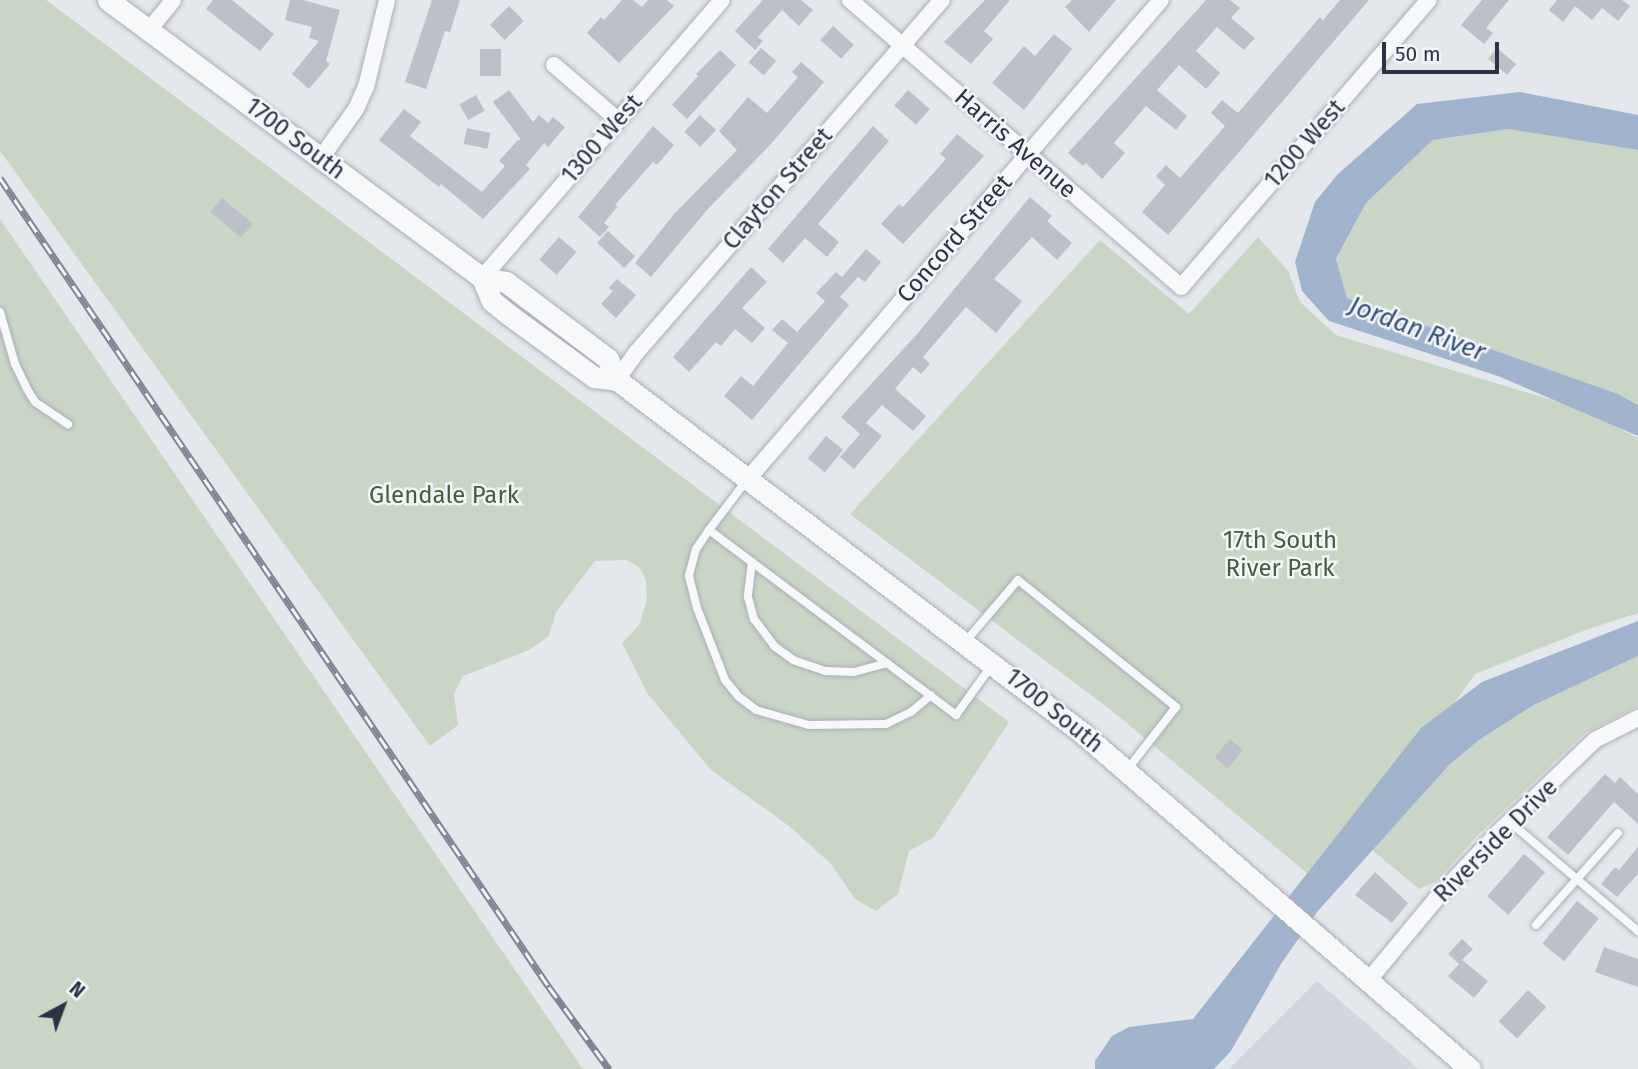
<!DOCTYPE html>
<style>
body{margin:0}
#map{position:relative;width:1638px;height:1069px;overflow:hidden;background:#e4e7ec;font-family:"Fira Sans",sans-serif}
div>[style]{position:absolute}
.built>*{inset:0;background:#d2d6de}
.green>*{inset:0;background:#c9d6c5}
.water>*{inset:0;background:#9fb4cc}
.building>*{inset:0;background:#bbc0ca;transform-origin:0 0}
.roads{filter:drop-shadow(0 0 2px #a9aeb7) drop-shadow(0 0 2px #a9aeb7)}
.service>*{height:8px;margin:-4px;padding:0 4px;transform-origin:4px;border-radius:4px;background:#f7f8fa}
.minor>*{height:16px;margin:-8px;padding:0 8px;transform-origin:8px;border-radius:8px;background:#f7f8fa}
.tertiary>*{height:21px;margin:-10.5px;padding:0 10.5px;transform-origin:10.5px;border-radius:10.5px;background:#f7f8fa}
.rail>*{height:7px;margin-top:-3.5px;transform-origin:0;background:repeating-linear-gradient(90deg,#f4f6f9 0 13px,#7d8696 0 26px);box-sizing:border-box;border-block:2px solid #7d8696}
span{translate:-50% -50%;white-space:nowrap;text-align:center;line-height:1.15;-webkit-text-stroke:5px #f4f6f9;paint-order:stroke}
.street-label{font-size:24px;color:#2b3445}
.park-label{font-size:24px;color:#3f6138}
.water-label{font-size:26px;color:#34527a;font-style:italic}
.north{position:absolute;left:28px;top:971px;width:70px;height:70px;-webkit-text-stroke:5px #f4f6f9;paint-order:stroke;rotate:41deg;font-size:19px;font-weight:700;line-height:28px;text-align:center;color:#2b3445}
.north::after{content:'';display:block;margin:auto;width:24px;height:32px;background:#2b3445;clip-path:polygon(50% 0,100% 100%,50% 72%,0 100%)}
.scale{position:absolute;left:1382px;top:42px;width:117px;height:32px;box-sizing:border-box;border:4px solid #2b3445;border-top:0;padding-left:9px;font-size:21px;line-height:24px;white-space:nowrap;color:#2b3445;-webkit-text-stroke:5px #f4f6f9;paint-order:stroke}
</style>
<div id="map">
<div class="built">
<i style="clip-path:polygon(1317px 981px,1419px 1069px,1229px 1069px)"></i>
</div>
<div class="green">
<i style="clip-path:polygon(0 0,46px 0,1009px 722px,934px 837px,909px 851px,898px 894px,876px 911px,855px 899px,831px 864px,789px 826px,711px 770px,647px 693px,622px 643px,639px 625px,647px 600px,646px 580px,639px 567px,626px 560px,595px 561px,556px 612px,549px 636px,529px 650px,463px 676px,454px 694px,458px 725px,430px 746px,0 151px)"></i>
<i style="clip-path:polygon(1508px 129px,1638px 150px,1638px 405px,1618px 394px,1347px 298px,1336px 260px,1366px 203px,1433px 140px)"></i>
<i style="clip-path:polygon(0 219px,583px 1069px,0 1069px)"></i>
<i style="clip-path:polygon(1258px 237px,1288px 271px,1300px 302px,1336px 335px,1582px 409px,1638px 438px,1638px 613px,1588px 629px,1475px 674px,1441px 722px,1308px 874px,1111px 710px,850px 514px,1100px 240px,1189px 314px)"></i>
<i style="clip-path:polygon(1638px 656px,1638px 706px,1585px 733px,1476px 837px,1436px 882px,1419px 889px,1371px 849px,1449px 765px,1479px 740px,1534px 705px)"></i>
</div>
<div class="water">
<i style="clip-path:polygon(1520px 92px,1638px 115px,1638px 150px,1508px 129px,1433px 140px,1366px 203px,1336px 259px,1347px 298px,1618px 394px,1638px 405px,1638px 436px,1498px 376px,1329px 321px,1302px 291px,1295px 262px,1315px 202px,1337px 175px,1417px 104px)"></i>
<i style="clip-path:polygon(1638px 621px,1638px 656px,1534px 705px,1479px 740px,1449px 765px,1317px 912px,1281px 964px,1231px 1051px,1214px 1069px,1095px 1069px,1095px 1061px,1112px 1036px,1129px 1027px,1193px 1019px,1421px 728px,1482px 682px)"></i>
</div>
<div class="building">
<i style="clip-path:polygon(213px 0,232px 0,274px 34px,260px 51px,206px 9px)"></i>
<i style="clip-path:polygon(290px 0,303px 0,340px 10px,326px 61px,330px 64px,309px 89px,292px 74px,319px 41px,309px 38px,312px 27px,285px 20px)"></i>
<i style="clip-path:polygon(432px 0,460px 0,450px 32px,445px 31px,426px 89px,405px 82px)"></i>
<i style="clip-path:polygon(622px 0,633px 0,642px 7px,648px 0,667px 0,674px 6px,619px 63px,587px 33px,601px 17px,604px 20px)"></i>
<i style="clip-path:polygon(763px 0,801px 0,813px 10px,799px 26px,782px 10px,758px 37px,763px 41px,755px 50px,735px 31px)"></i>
<i style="clip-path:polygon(985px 0,1010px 0,984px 31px,993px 39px,971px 64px,944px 42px)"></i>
<i style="clip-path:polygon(1072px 0,1116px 0,1089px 32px,1065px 7px)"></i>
<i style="clip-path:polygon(1206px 0,1230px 0,1240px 8px,1231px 18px,1255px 38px,1244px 50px,1217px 27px,1196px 51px,1220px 73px,1206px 89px,1179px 65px,1157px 90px,1187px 116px,1176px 130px,1146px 106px,1114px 143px,1125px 153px,1102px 179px,1086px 163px,1083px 166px,1068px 153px)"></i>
<i style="clip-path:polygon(1340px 0,1369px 0,1168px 235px,1142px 212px,1165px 185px,1156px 176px,1166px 165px,1180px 178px,1225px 126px,1211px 113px,1222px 100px,1238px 113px,1320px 17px,1323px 20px)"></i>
<i style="clip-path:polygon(1482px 0,1509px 0,1486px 28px,1493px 33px,1484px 44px,1461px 25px)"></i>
<i style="clip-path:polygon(1557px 0,1622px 0,1630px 6px,1618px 21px,1602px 8px,1592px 20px,1575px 6px,1563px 22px,1549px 10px)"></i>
<i style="left:509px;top:6px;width:21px;height:27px;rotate:45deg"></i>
<i style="left:833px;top:26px;width:28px;height:19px;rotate:42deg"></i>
<i style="clip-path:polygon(1054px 34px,1072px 49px,1024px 110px,992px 83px,1024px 46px,1035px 56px)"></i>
<i style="left:761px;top:48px;width:20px;height:19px;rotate:41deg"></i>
<i style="left:1497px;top:48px;width:25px;height:14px;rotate:40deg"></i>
<i style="left:480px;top:49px;width:21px;height:27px"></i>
<i style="clip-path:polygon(720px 50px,736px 65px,687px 119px,672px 105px,698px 76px,696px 74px)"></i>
<i style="clip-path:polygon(801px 62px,824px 82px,770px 145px,707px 210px,651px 277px,635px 263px,675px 213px,737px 150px,719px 131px,748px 97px,767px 113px,798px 77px,792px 72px)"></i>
<i style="clip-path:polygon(509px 90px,533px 122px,539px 115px,548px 123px,553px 117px,565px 127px,548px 147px,544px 143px,526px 165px,530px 169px,483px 219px,441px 184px,439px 187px,379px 140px,404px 109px,421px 122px,410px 136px,482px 192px,505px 166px,499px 161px,518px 140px,521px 140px,493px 102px)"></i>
<i style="left:908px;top:90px;width:29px;height:21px;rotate:41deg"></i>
<i style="left:476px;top:95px;width:18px;height:19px;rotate:61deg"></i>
<i style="left:700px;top:115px;width:22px;height:23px;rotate:43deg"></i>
<i style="clip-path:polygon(653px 126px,674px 145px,657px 165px,653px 162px,615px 205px,617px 207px,604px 223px,609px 227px,600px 237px,578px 217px)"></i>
<i style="clip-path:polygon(873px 126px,889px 141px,818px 224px,839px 242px,827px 257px,805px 238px,783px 263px,768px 249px)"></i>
<i style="left:467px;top:128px;width:24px;height:16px;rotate:12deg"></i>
<i style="clip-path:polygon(957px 134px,984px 156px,903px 244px,881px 224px,899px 204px,903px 207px,946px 159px,940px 154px)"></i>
<i style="clip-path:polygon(1030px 197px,1052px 216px,1047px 221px,1072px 243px,1057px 260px,1032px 237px,994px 279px,1022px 301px,996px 333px,966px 307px,923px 357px,930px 364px,921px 374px,913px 367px,895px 389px,926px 416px,913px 431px,882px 405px,866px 423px,882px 436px,854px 469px,840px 457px,860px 434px,841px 417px,918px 333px)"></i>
<i style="left:222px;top:198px;width:40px;height:18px;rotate:40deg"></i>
<i style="left:608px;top:231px;width:37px;height:16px;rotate:43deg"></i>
<i style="left:559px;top:237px;width:23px;height:30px;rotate:41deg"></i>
<i style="clip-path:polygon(866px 249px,881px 262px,865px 282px,858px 277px,840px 297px,849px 305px,752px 420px,724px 396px,741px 376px,753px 386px,788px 343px,772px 330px,782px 319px,797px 332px,825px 301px,816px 293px,836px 272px,842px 277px)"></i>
<i style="clip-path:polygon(751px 267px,767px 282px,742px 308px,765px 328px,752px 343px,735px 329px,721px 346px,716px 342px,689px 372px,673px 357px)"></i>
<i style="clip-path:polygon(617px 279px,636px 295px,616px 318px,601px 304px,613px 291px,609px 288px)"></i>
<i style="left:826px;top:436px;width:22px;height:29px;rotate:39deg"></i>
<i style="left:1230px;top:739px;width:17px;height:24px;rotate:40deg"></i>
<i style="clip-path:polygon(1605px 774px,1615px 783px,1620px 777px,1638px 794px,1638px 824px,1614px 802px,1568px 855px,1547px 837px)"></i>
<i style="clip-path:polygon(1638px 847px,1638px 874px,1617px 897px,1601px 884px,1615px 867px,1619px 870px)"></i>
<i style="left:1524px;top:854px;width:28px;height:56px;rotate:41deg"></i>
<i style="clip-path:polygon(1375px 872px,1408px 903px,1392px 923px,1355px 895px)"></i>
<i style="left:1577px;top:901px;width:28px;height:55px;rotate:39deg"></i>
<i style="clip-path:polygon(1462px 939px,1473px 949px,1462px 960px,1488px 981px,1474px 998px,1448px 976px,1459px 964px,1448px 954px)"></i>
<i style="clip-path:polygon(1604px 947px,1638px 959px,1638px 987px,1595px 972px)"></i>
<i style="left:1528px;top:990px;width:25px;height:43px;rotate:43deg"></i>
</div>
<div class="roads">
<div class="service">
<i style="left:0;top:312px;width:54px;rotate:73.9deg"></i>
<i style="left:15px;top:364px;width:28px;rotate:64deg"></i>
<i style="left:27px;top:389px;width:15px;rotate:58deg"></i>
<i style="left:35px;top:402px;width:40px;rotate:34deg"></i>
<i style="left:746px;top:481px;width:61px;rotate:127.1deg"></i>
<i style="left:709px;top:530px;width:309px;rotate:36.8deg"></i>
<i style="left:956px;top:715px;width:62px;rotate:-54.2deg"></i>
<i style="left:709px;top:530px;width:23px;rotate:124deg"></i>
<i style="left:696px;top:549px;width:28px;rotate:105deg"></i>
<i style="left:689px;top:576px;width:33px;rotate:76deg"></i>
<i style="left:697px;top:608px;width:77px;rotate:68.7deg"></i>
<i style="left:725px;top:680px;width:22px;rotate:51deg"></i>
<i style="left:739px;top:697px;width:21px;rotate:37deg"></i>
<i style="left:756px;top:710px;width:55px;rotate:15.8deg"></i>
<i style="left:809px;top:725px;width:77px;rotate:-0.7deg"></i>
<i style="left:886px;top:724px;width:28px;rotate:-26deg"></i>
<i style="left:911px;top:712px;width:26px;rotate:-40deg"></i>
<i style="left:752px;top:562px;width:35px;rotate:97deg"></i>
<i style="left:748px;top:597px;width:23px;rotate:75deg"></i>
<i style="left:754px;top:619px;width:34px;rotate:53deg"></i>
<i style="left:774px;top:646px;width:24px;rotate:36deg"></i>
<i style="left:793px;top:660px;width:34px;rotate:19deg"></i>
<i style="left:825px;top:671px;width:29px;rotate:2deg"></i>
<i style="left:854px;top:672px;width:34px;rotate:-15deg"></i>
<i style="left:966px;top:641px;width:80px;rotate:-49.6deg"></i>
<i style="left:1018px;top:580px;width:203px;rotate:38.8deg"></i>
<i style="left:1176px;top:707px;width:80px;rotate:127.9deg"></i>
<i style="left:1511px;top:823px;width:167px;rotate:40.4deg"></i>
<i style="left:1536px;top:925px;width:123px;rotate:-48.3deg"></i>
</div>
<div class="minor">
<i style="left:850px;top:0;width:438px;rotate:40.9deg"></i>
<i style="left:1181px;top:287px;width:379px;rotate:-49.2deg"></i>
<i style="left:149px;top:30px;width:38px;rotate:-51deg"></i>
<i style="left:554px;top:65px;width:84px;rotate:40.7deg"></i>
<i style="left:321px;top:158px;width:60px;rotate:-54.5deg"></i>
<i style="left:356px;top:109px;width:24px;rotate:-66deg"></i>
<i style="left:366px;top:87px;width:89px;rotate:-76.4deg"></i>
<i style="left:482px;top:278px;width:367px;rotate:-49.2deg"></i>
<i style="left:617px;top:380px;width:33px;rotate:-55deg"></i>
<i style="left:636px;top:353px;width:467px;rotate:-49.1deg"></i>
<i style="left:748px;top:479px;width:632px;rotate:-49.23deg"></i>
<i style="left:1368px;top:981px;width:107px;rotate:-50.3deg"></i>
<i style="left:1436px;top:899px;width:92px;rotate:-46.8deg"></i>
<i style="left:1499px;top:832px;width:133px;rotate:-43.8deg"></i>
<i style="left:1595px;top:740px;width:48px;rotate:-27.1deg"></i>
</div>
<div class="tertiary">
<i style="left:108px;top:0;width:466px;rotate:36.6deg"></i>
<i style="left:482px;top:278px;width:24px;rotate:9deg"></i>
<i style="left:506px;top:282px;width:128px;rotate:37deg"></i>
<i style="left:608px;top:359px;width:23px;rotate:67deg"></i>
<i style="left:617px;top:380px;width:581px;rotate:37.17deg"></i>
<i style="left:1080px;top:731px;width:516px;rotate:40.91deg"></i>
<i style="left:482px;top:278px;width:25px;rotate:67deg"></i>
<i style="left:492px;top:301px;width:21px;rotate:39deg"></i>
<i style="left:508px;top:314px;width:107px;rotate:36.2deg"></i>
<i style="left:594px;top:377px;width:23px;rotate:7deg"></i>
</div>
</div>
<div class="rail">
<i style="left:0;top:178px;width:978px;rotate:55.84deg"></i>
<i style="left:549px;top:987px;width:102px;rotate:53.8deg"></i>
</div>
<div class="street-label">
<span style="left:295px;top:139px;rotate:37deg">1700 South</span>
<span style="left:602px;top:139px;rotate:-49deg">1300 West</span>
<span style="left:1015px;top:144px;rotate:41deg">Harris Avenue</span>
<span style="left:1305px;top:144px;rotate:-49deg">1200 West</span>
<span style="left:778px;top:189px;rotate:-49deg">Clayton Street</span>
<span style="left:955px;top:239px;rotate:-49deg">Concord Street</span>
<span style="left:1054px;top:711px;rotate:39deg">1700 South</span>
<span style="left:1496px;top:841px;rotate:-45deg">Riverside Drive</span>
</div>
<div class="park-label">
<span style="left:444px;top:496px">Glendale Park</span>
<span style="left:1280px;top:555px">17th South<br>River Park</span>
</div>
<div class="water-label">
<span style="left:1417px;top:329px;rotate:20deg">Jordan River</span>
</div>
<div class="north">N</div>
<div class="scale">50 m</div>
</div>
